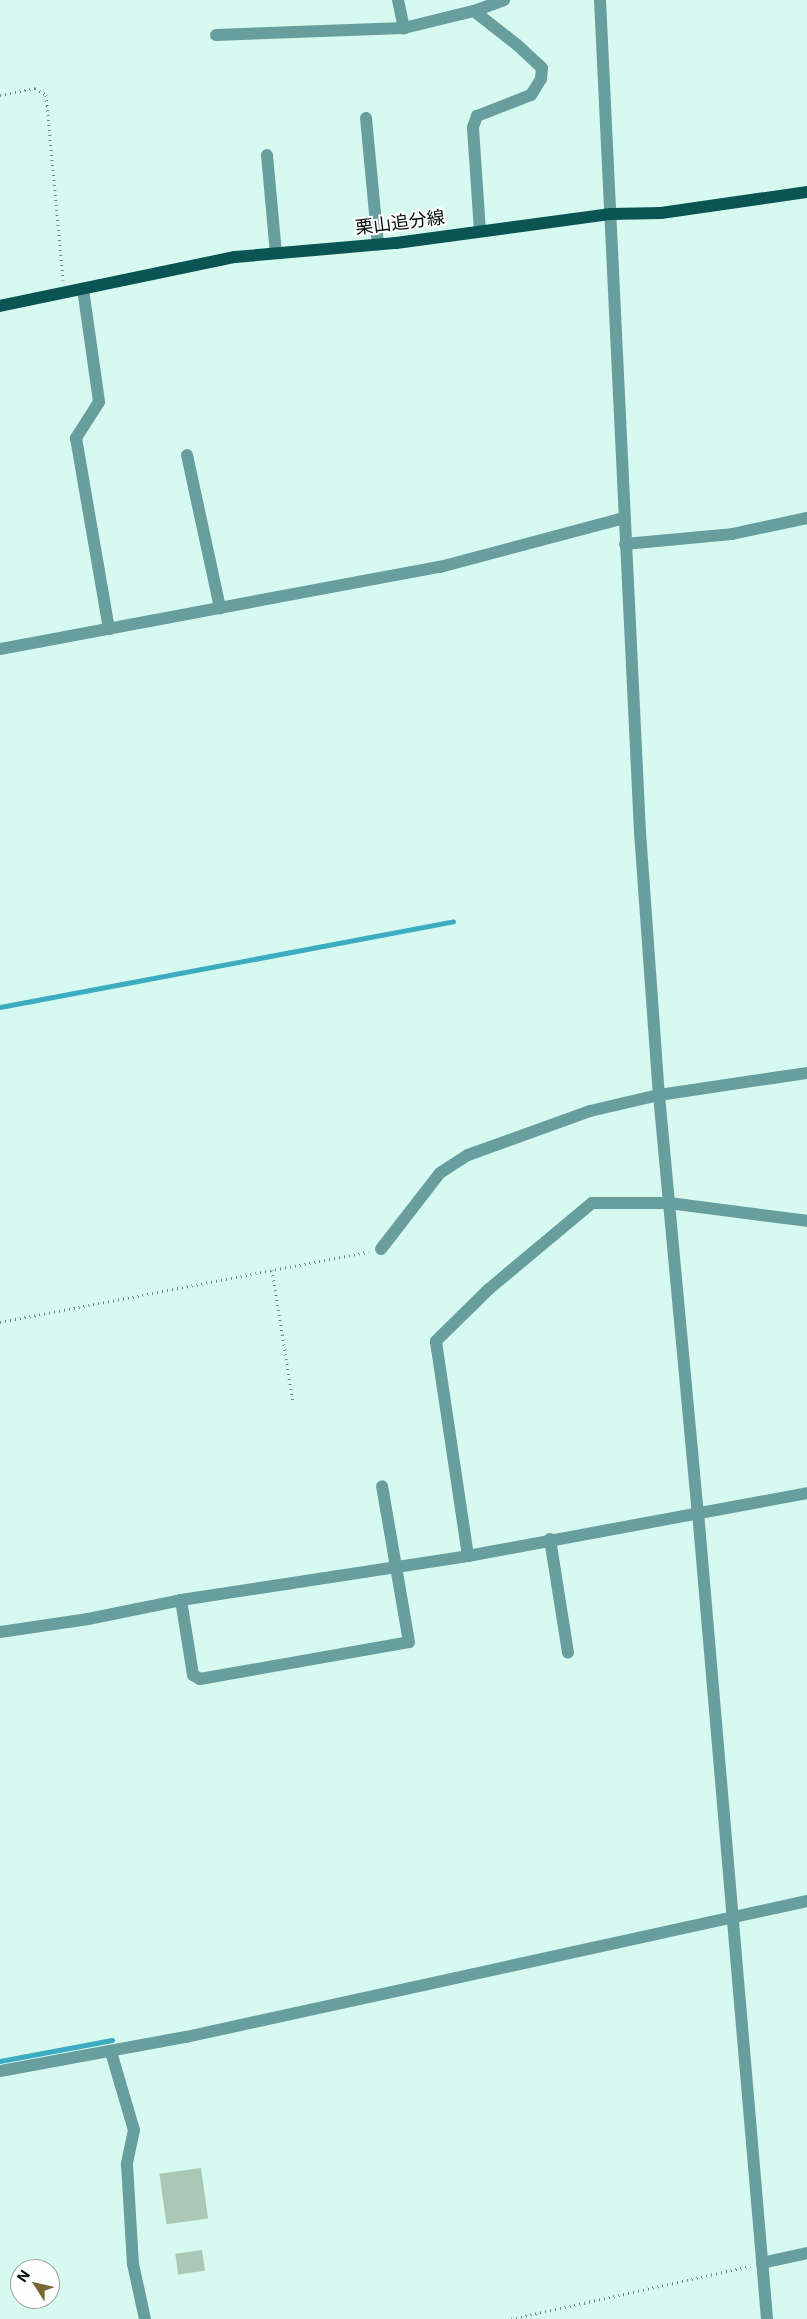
<!DOCTYPE html>
<meta charset="utf-8">
<style>
body{margin:0}
#map{position:relative;width:807px;height:2319px;overflow:hidden;background:#d7faf0;font-family:Inter,"Noto Sans JP",sans-serif}
div>[style]{position:absolute}
.stream>*{height:5px;margin:-2.5px;padding:0 2.5px;transform-origin:2.5px;border-radius:2.5px;background:#3bacc1}
.building>*{inset:0;background:#abc7b5;transform-origin:0 0}
.path>*{height:3px;margin-top:-1.5px;transform-origin:0;background:repeating-linear-gradient(90deg,#748c85 0 1px,transparent 0 5px)}
.minor>*{height:12px;margin:-6px;padding:0 6px;transform-origin:6px;border-radius:6px;background:#689f9e}
.major>*{height:12px;margin:-6px;padding:0 6px;transform-origin:6px;border-radius:6px;background:#0b5454}
span{translate:-50% -50%;white-space:nowrap;text-align:center;line-height:1.15;-webkit-text-stroke:4px #fefefe;paint-order:stroke}
.street-label{font-size:18px;color:#05100d}
.north{position:absolute;left:10px;top:2259px;width:50px;height:50px;box-sizing:border-box;background:#fefefe;border:1px solid #9a9f9e;border-radius:50%;rotate:305deg;font-size:14px;font-weight:700;line-height:20px;text-align:center;color:#05100d}
.north::after{content:'';display:block;margin:auto;width:18px;height:22px;background:#7b6635;clip-path:polygon(50% 0,100% 100%,50% 72%,0 100%)}
</style>
<div id="map">
<div class="stream">
<i style="left:0;top:1007px;width:461px;rotate:-10.7deg"></i>
<i style="left:0;top:2061px;width:114px;rotate:-10.6deg"></i>
</div>
<div class="building">
<i style="left:201px;top:2168px;width:51px;height:42px;rotate:82deg"></i>
<i style="left:202px;top:2250px;width:21px;height:27px;rotate:82deg"></i>
</div>
<div class="path">
<i style="left:0;top:95px;width:36px;rotate:-11deg"></i>
<i style="left:35px;top:88px;width:13px;rotate:32deg"></i>
<i style="left:46px;top:95px;width:186px;rotate:84.7deg"></i>
<i style="left:272px;top:1270px;width:135px;rotate:81deg"></i>
<i style="left:0;top:1322px;width:375px;rotate:-10.8deg"></i>
<i style="left:511px;top:2319px;width:245px;rotate:-12.5deg"></i>
</div>
<div class="minor">
<i style="left:398px;top:0;width:29px;rotate:78deg"></i>
<i style="left:404px;top:28px;width:72px;rotate:-13.7deg"></i>
<i style="left:600px;top:0;width:833px;rotate:87.25deg"></i>
<i style="left:640px;top:832px;width:264px;rotate:85.9deg"></i>
<i style="left:659px;top:1095px;width:419px;rotate:84.7deg"></i>
<i style="left:698px;top:1512px;width:810px;rotate:85.11deg"></i>
<i style="left:216px;top:35px;width:188px;rotate:-2.1deg"></i>
<i style="left:366px;top:118px;width:127px;rotate:84.6deg"></i>
<i style="left:267px;top:155px;width:98px;rotate:84.8deg"></i>
<i style="left:480px;top:231px;width:104px;rotate:-93.9deg"></i>
<i style="left:473px;top:127px;width:12px;rotate:-70deg"></i>
<i style="left:477px;top:116px;width:58px;rotate:-21.3deg"></i>
<i style="left:531px;top:95px;width:19px;rotate:-58deg"></i>
<i style="left:541px;top:79px;width:11px;rotate:-85deg"></i>
<i style="left:542px;top:68px;width:35px;rotate:-137deg"></i>
<i style="left:516px;top:44px;width:53px;rotate:-141.8deg"></i>
<i style="left:474px;top:11px;width:32px;rotate:-20deg"></i>
<i style="left:83px;top:289px;width:114px;rotate:81.9deg"></i>
<i style="left:99px;top:402px;width:43px;rotate:122.6deg"></i>
<i style="left:76px;top:438px;width:194px;rotate:80.2deg"></i>
<i style="left:187px;top:455px;width:157px;rotate:77.8deg"></i>
<i style="left:625px;top:544px;width:107px;rotate:-5.3deg"></i>
<i style="left:732px;top:534px;width:77px;rotate:-12deg"></i>
<i style="left:0;top:649px;width:448px;rotate:-10.6deg"></i>
<i style="left:440px;top:567px;width:190px;rotate:-14.9deg"></i>
<i style="left:381px;top:1249px;width:96px;rotate:-52.2deg"></i>
<i style="left:440px;top:1173px;width:33px;rotate:-33deg"></i>
<i style="left:468px;top:1155px;width:130px;rotate:-19.8deg"></i>
<i style="left:590px;top:1111px;width:71px;rotate:-13.1deg"></i>
<i style="left:659px;top:1095px;width:150px;rotate:-8.5deg"></i>
<i style="left:550px;top:1539px;width:115px;rotate:81deg"></i>
<i style="left:468px;top:1556px;width:217px;rotate:-98.5deg"></i>
<i style="left:436px;top:1341px;width:74px;rotate:-44.5deg"></i>
<i style="left:489px;top:1289px;width:134px;rotate:-39.9deg"></i>
<i style="left:592px;top:1203px;width:77px"></i>
<i style="left:669px;top:1203px;width:139px;rotate:7.4deg"></i>
<i style="left:181px;top:1600px;width:76px;rotate:80.9deg"></i>
<i style="left:193px;top:1675px;width:8px;rotate:30deg"></i>
<i style="left:200px;top:1679px;width:212px;rotate:-10deg"></i>
<i style="left:409px;top:1642px;width:158px;rotate:-99.8deg"></i>
<i style="left:0;top:1632px;width:89px;rotate:-8.4deg"></i>
<i style="left:88px;top:1619px;width:95px;rotate:-11.5deg"></i>
<i style="left:181px;top:1600px;width:290px;rotate:-8.7deg"></i>
<i style="left:468px;top:1556px;width:345px;rotate:-10.5deg"></i>
<i style="left:111px;top:2052px;width:81px;rotate:73.6deg"></i>
<i style="left:134px;top:2130px;width:35px;rotate:102deg"></i>
<i style="left:127px;top:2164px;width:100px;rotate:86.6deg"></i>
<i style="left:133px;top:2264px;width:56px;rotate:77.7deg"></i>
<i style="left:0;top:2071px;width:189px;rotate:-10.4deg"></i>
<i style="left:186px;top:2037px;width:636px;rotate:-12.35deg"></i>
<i style="left:762px;top:2263px;width:46px;rotate:-12.5deg"></i>
</div>
<div class="major">
<i style="left:0;top:306px;width:240px;rotate:-11.8deg"></i>
<i style="left:235px;top:257px;width:162px;rotate:-5deg"></i>
<i style="left:396px;top:243px;width:217px;rotate:-7.7deg"></i>
<i style="left:611px;top:214px;width:50px;rotate:-1.1deg"></i>
<i style="left:661px;top:213px;width:148px;rotate:-8.2deg"></i>
</div>
<div class="street-label">
<span style="left:400px;top:223px;rotate:-7deg">栗山追分線</span>
</div>
<div class="north">N</div>
</div>
